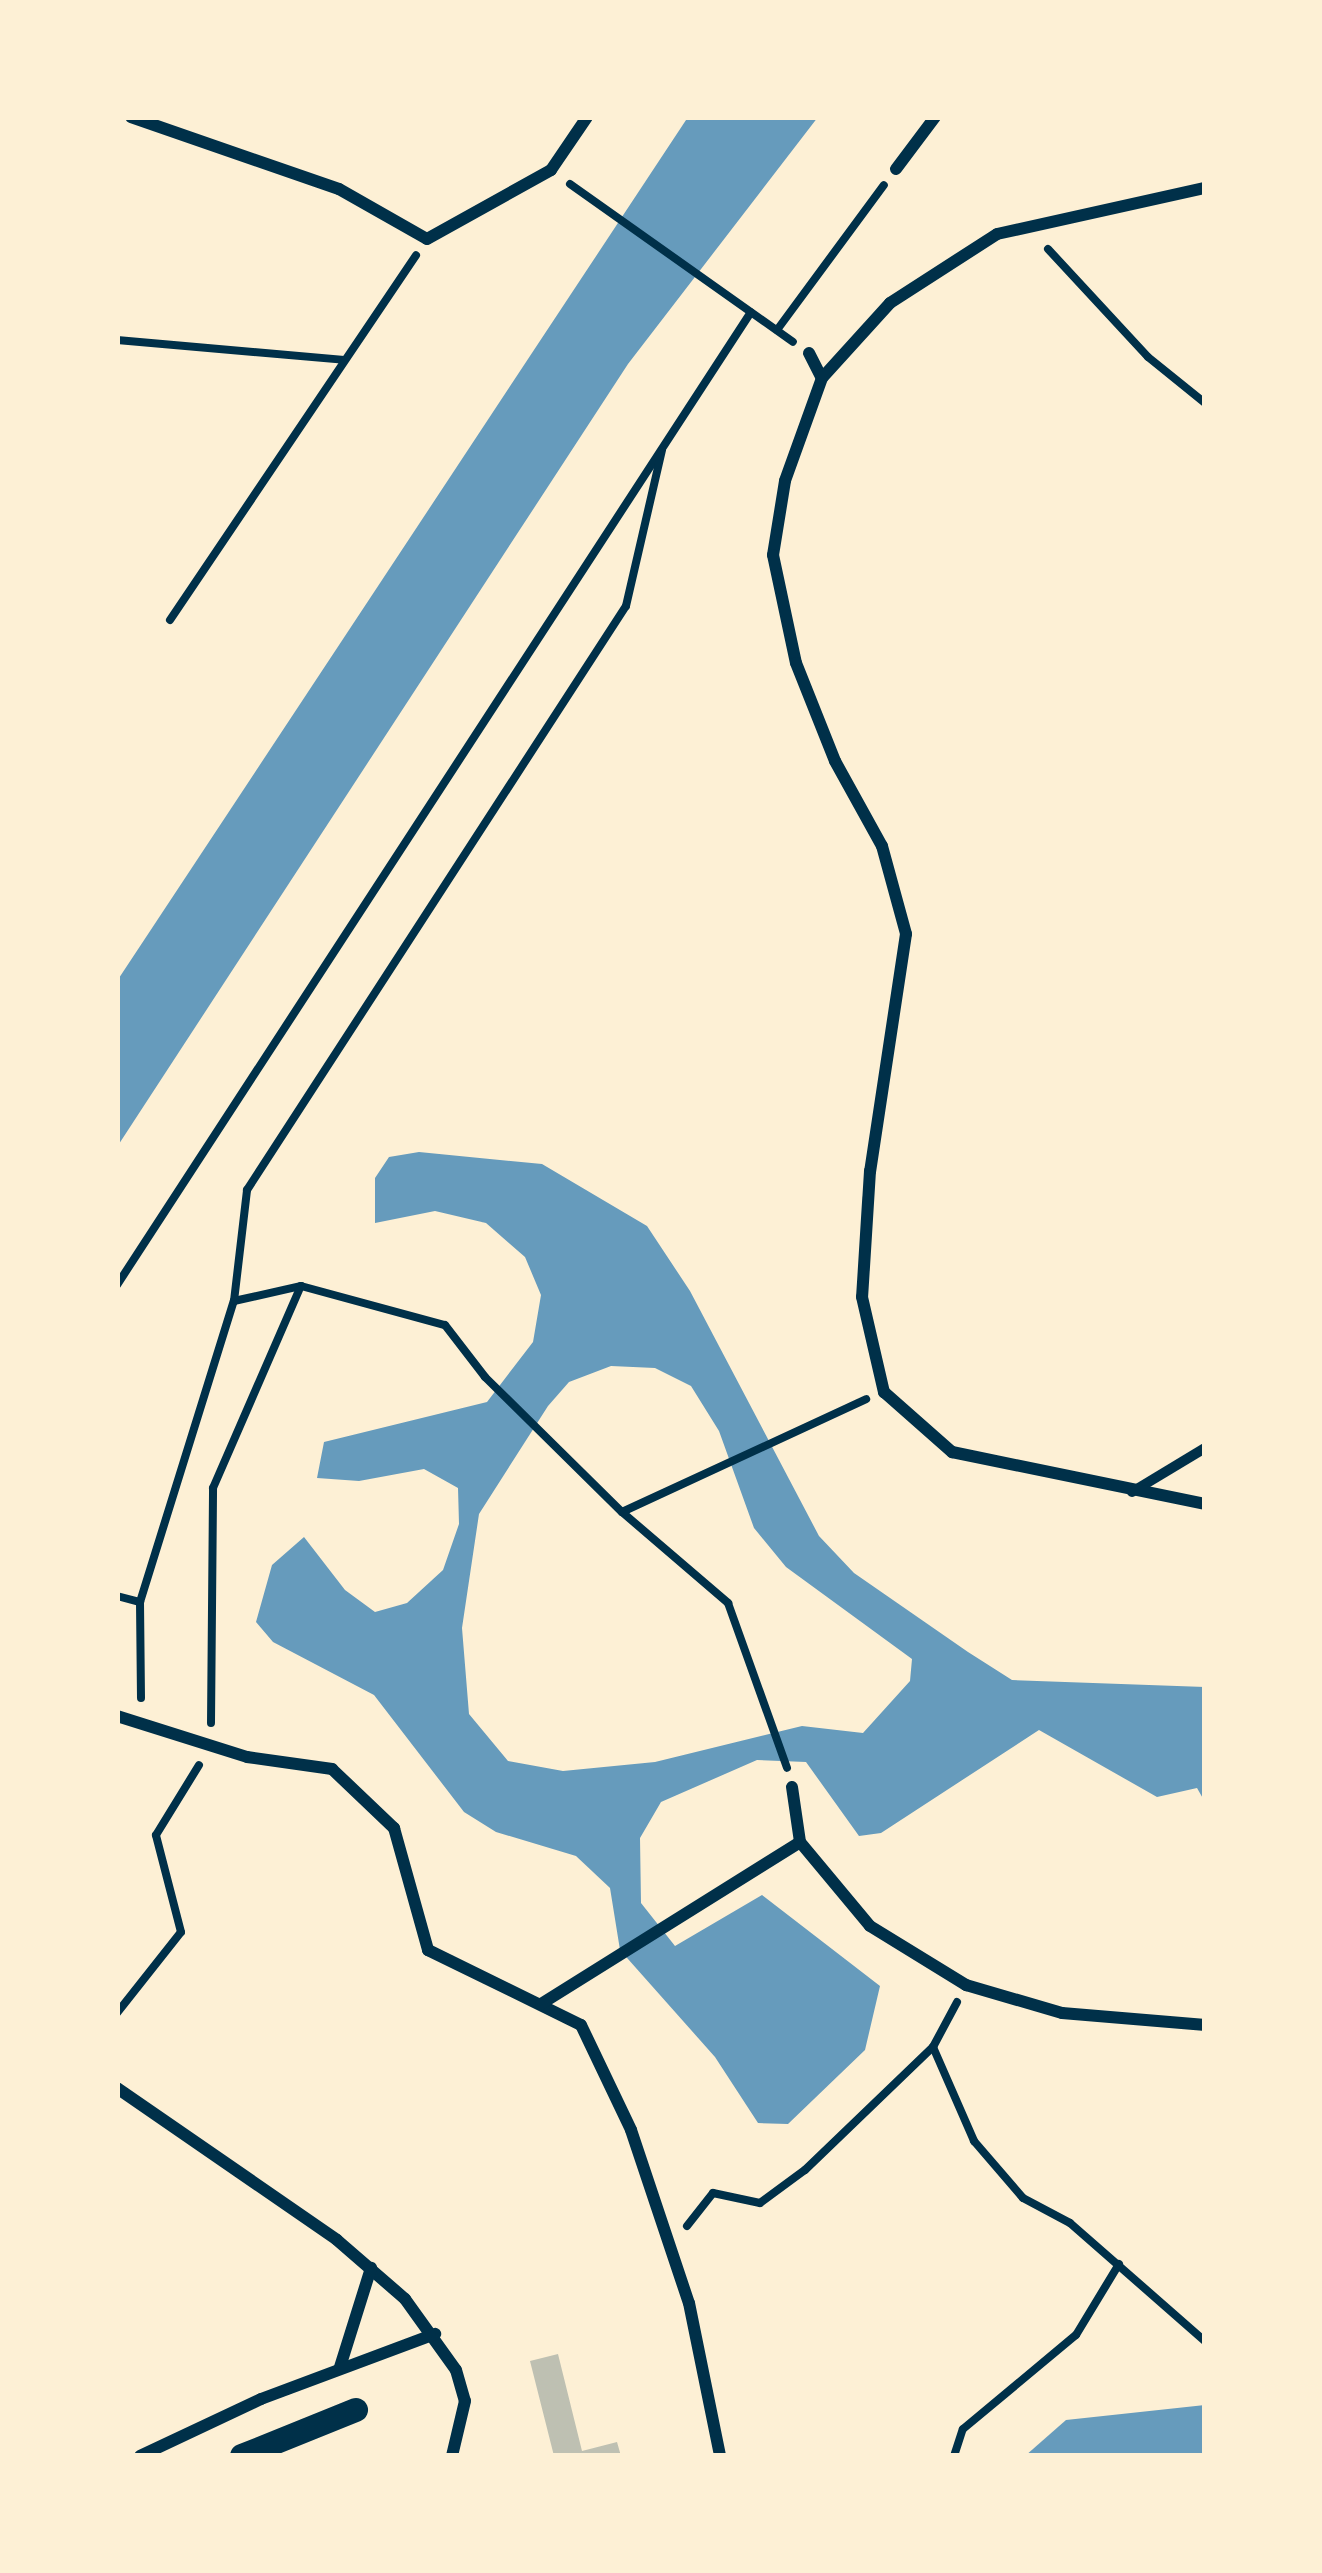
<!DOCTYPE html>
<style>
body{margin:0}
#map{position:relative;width:1322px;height:2573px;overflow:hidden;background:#fdf0d5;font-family:"Sofia Sans Condensed",sans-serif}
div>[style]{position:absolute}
.water>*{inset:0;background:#669bbc}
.building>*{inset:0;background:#bec0b2}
.path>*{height:8px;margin:-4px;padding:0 4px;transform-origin:4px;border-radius:4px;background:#003049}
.pedestrian>*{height:10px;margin:-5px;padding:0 5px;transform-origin:5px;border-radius:5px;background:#003049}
.minor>*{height:12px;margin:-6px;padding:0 6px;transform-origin:6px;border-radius:6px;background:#003049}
.secondary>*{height:24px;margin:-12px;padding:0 12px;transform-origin:12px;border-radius:12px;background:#003049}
span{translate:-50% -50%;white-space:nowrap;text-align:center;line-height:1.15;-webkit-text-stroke:9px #fdf0d5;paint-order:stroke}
.frame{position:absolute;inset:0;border:120px solid #fdf0d5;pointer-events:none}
</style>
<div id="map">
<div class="water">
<i style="clip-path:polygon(688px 117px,818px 117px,628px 364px,117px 1147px,117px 981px)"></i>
<i style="clip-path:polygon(evenodd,419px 1152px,542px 1164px,647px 1226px,690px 1291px,819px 1536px,854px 1573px,968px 1652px,1012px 1680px,1205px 1687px,1205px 1802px,1197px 1788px,1157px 1797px,1039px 1730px,881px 1833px,859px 1836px,806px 1762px,757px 1760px,661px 1802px,640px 1838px,641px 1903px,675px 1946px,762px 1895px,880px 1986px,865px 2050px,788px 2124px,758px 2123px,715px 2057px,620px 1950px,610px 1888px,576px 1856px,496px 1832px,464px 1812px,374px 1695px,273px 1642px,256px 1622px,272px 1565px,304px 1537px,345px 1590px,375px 1612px,407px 1603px,443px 1570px,459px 1524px,458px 1488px,424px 1469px,359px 1481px,317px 1478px,324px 1442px,487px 1402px,533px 1342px,541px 1295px,525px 1257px,486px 1223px,435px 1211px,375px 1223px,375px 1178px,389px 1157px,419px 1152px,611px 1366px,655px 1368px,691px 1386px,719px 1431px,754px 1528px,786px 1567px,912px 1659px,910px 1681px,863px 1733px,802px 1726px,655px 1762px,563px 1771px,508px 1761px,469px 1714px,462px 1628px,479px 1514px,548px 1406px,569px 1382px,611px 1366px)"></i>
<i style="clip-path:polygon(1205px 2405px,1205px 2456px,1025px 2456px,1066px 2420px)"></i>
</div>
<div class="building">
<i style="clip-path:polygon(558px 2354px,582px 2451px,617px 2442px,621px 2456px,554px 2456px,530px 2361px)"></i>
</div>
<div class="path">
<i style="left:570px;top:184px;width:273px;rotate:35.3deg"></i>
<i style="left:1048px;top:249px;width:147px;rotate:47.2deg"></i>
<i style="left:1148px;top:357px;width:73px;rotate:38.9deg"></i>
<i style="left:777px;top:330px;width:180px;rotate:-53.6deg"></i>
<i style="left:117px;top:340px;width:228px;rotate:5deg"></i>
<i style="left:170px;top:620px;width:440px;rotate:-56deg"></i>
<i style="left:117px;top:1285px;width:1161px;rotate:-56.91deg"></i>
<i style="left:234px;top:1301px;width:69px;rotate:-12.6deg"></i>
<i style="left:622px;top:1512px;width:269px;rotate:-24.8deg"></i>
<i style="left:117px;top:1596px;width:24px;rotate:15deg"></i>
<i style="left:141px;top:1698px;width:96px;rotate:-90.6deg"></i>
<i style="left:140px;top:1602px;width:315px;rotate:-72.7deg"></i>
<i style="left:234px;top:1301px;width:112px;rotate:-83.3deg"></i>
<i style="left:247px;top:1190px;width:696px;rotate:-57.02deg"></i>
<i style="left:626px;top:606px;width:160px;rotate:-77deg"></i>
<i style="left:211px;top:1723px;width:235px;rotate:-89.5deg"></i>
<i style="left:213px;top:1488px;width:220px;rotate:-66.5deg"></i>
<i style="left:301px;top:1286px;width:149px;rotate:15.2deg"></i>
<i style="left:445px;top:1325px;width:66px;rotate:52.4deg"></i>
<i style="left:485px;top:1377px;width:192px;rotate:44.6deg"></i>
<i style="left:622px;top:1512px;width:140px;rotate:40.6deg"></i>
<i style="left:728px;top:1603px;width:175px;rotate:70.3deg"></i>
<i style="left:117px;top:2013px;width:103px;rotate:-51.7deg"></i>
<i style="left:181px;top:1932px;width:100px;rotate:-104.5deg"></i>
<i style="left:156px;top:1835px;width:82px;rotate:-58.4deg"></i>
<i style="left:933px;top:2047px;width:103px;rotate:66.4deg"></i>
<i style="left:974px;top:2141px;width:75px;rotate:49.3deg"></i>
<i style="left:1023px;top:2198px;width:53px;rotate:28deg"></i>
<i style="left:1070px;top:2223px;width:179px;rotate:41.2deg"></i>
<i style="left:687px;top:2226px;width:42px;rotate:-51.8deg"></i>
<i style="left:713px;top:2193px;width:48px;rotate:12deg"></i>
<i style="left:760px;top:2203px;width:56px;rotate:-36.3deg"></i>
<i style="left:805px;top:2170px;width:178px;rotate:-43.9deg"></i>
<i style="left:933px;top:2047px;width:51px;rotate:-61.9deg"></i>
<i style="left:954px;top:2456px;width:28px;rotate:-72deg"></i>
<i style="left:963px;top:2429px;width:147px;rotate:-39.8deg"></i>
<i style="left:1076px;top:2335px;width:83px;rotate:-58.8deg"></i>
</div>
<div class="pedestrian">
<i style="left:1132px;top:1492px;width:85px;rotate:-31.1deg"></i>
</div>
<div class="minor">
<i style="left:131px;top:117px;width:220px;rotate:19.1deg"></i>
<i style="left:339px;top:189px;width:101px;rotate:29.6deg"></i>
<i style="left:427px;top:239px;width:142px;rotate:-29.1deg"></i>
<i style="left:551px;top:170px;width:64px;rotate:-55.8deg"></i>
<i style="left:896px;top:169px;width:65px;rotate:-53.1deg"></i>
<i style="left:809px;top:353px;width:28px;rotate:63deg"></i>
<i style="left:822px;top:378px;width:109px;rotate:109.8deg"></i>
<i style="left:785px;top:481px;width:75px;rotate:99.2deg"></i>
<i style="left:773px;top:555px;width:110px;rotate:78deg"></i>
<i style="left:796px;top:663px;width:105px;rotate:68.3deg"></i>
<i style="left:835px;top:761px;width:97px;rotate:61.1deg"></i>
<i style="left:882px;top:846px;width:91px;rotate:74.7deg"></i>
<i style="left:906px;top:934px;width:240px;rotate:98.6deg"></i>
<i style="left:870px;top:1171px;width:126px;rotate:93.6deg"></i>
<i style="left:862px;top:1297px;width:98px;rotate:77deg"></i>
<i style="left:884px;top:1392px;width:91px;rotate:41.4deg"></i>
<i style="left:952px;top:1452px;width:258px;rotate:11.6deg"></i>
<i style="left:822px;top:378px;width:101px;rotate:-47.8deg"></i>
<i style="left:890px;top:303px;width:127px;rotate:-32.8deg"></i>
<i style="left:997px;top:234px;width:213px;rotate:-12.5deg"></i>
<i style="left:117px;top:1716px;width:136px;rotate:17.5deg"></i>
<i style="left:247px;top:1757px;width:86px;rotate:8deg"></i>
<i style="left:332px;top:1769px;width:86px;rotate:43.6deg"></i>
<i style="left:394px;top:1828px;width:127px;rotate:74.4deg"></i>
<i style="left:428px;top:1950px;width:170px;rotate:26.1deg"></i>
<i style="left:581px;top:2025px;width:116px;rotate:64.5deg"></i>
<i style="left:631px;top:2130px;width:182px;rotate:71.5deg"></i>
<i style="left:689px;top:2303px;width:156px;rotate:78.5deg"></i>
<i style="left:792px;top:1787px;width:56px;rotate:81.7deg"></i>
<i style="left:800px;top:1842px;width:109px;rotate:50.2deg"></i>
<i style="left:870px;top:1926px;width:113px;rotate:31.6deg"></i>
<i style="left:966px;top:1985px;width:100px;rotate:16.3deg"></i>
<i style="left:1062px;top:2013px;width:144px;rotate:4.8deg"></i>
<i style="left:541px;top:2004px;width:305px;rotate:-32deg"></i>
<i style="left:117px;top:2088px;width:267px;rotate:34.6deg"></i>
<i style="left:337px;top:2240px;width:90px;rotate:40.9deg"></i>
<i style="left:405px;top:2299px;width:87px;rotate:54.3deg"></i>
<i style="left:456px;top:2370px;width:32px;rotate:74deg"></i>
<i style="left:465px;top:2401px;width:57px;rotate:103.3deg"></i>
<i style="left:340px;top:2367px;width:104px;rotate:-72.6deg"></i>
<i style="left:140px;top:2456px;width:134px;rotate:-25.2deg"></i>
<i style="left:261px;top:2399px;width:186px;rotate:-20.5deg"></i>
</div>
<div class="secondary">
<i style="left:242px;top:2456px;width:123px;rotate:-22deg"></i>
</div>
<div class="frame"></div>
</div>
